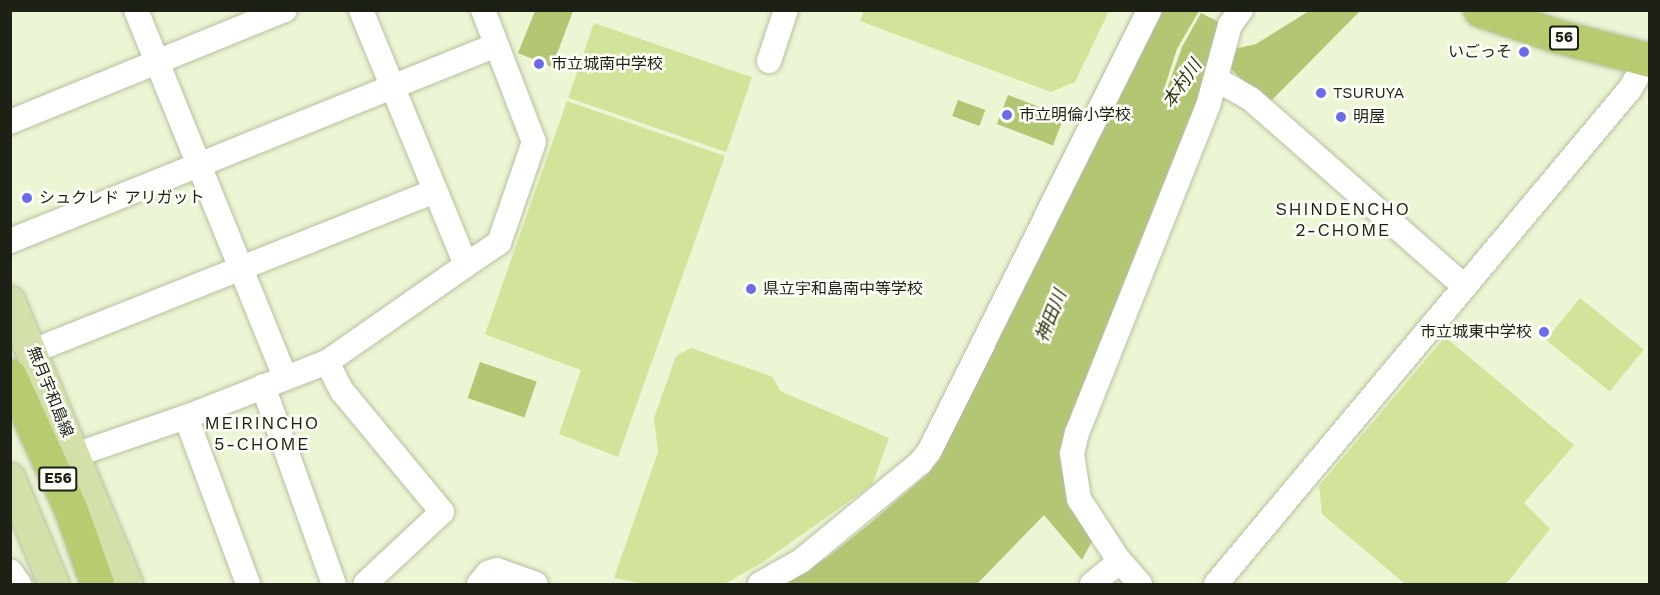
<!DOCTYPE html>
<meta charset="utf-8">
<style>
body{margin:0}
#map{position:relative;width:1660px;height:595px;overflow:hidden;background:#ecf5d4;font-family:"Work Sans","Noto Sans JP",sans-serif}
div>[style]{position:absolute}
.green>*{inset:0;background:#d2e499;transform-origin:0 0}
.water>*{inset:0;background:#b3c673;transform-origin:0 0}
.roads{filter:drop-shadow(0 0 2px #b7c0a0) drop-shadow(0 0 2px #b7c0a0)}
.minor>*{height:24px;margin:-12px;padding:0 12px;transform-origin:12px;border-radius:12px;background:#fff}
.major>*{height:30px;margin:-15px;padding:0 15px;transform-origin:15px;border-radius:15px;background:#d4e0a9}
.highway>*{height:33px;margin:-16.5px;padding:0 16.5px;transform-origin:16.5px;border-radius:16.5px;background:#b7cc70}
.dots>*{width:16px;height:16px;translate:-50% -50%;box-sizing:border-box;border:3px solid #fdfff8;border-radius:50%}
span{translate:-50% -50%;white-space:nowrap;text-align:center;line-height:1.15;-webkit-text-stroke:5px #fdfff8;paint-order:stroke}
.shield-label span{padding:2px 4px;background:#fdfff8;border:2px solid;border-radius:4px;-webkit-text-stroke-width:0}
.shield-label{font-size:15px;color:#1d2014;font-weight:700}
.poi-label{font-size:16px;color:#1d2014}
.right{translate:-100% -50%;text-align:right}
.left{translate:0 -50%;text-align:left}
.street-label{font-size:16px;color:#1d2014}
.water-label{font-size:18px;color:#2c330f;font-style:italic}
.neighbourhood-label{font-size:18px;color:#1d2014;letter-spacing:1.5px}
.frame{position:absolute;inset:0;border:12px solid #1d2014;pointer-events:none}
</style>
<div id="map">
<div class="green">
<i style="clip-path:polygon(864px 10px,1109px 10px,1109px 11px,1075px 82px,1051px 92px,860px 21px)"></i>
<i style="left:594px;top:23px;width:167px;height:79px;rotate:19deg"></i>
<i style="clip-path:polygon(567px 101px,725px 156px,618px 457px,559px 434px,581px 370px,485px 334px)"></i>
<i style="left:1580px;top:298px;width:82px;height:54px;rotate:39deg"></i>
<i style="clip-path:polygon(1445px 337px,1574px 445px,1524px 503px,1550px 529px,1506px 584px,1405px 584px,1322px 514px,1319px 486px)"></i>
<i style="clip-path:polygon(691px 348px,773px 377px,780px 391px,889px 438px,872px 485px,763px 562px,726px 583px,647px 584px,614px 578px,658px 452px,654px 418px,676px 356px)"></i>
</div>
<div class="water">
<i style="clip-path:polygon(535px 11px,573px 11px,552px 67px,518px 53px)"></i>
<i style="clip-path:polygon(1159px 11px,1199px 11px,1177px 49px,1163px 92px,1166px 92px,1182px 47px,1201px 13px,1223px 24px,1196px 117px,1073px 429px,1093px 539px,1082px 560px,1044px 515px,977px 584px,780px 584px,828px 557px,868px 525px,928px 474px,939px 459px,937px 454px)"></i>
<i style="clip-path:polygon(1309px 11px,1360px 11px,1268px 104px,1228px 66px,1234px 49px,1256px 44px)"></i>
<i style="left:1008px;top:95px;width:60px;height:31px;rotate:21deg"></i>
<i style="left:958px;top:100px;width:29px;height:17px;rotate:20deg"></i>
<i style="left:480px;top:362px;width:60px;height:38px;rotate:19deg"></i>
</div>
<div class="roads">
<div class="minor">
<i style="left:136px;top:10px;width:396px;rotate:67.9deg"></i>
<i style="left:769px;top:61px;width:54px;rotate:-71.6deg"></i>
<i style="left:1216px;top:79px;width:40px;rotate:29.7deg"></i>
<i style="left:1251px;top:99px;width:283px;rotate:41.3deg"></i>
<i style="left:10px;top:122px;width:297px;rotate:-22.2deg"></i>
<i style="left:10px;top:241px;width:524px;rotate:-21.96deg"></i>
<i style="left:466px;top:265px;width:40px;rotate:-34deg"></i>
<i style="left:499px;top:243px;width:107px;rotate:-70.9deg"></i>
<i style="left:534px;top:142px;width:142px;rotate:-111.1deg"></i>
<i style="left:33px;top:351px;width:433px;rotate:-21.7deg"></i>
<i style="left:327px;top:362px;width:33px;rotate:63deg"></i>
<i style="left:342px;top:391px;width:157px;rotate:50.4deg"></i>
<i style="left:442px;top:512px;width:105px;rotate:136.9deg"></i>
<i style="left:263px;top:386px;width:210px;rotate:70.3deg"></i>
<i style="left:186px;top:417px;width:178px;rotate:69.6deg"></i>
<i style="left:75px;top:455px;width:117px;rotate:-18.9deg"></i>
<i style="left:186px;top:417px;width:151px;rotate:-21.3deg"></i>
<i style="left:327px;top:362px;width:169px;rotate:-34.9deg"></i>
<i style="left:466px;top:265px;width:276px;rotate:-112.4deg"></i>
<i style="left:10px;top:571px;width:16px;rotate:55deg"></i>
<i style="left:479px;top:584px;width:14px;rotate:-51deg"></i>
<i style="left:488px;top:573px;width:9px;rotate:-18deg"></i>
<i style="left:497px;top:570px;width:41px;rotate:19.7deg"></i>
<i style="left:760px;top:584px;width:47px;rotate:-29.3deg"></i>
<i style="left:801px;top:561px;width:154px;rotate:-39.5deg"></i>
<i style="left:920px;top:463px;width:16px;rotate:-52deg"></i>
<i style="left:930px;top:450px;width:491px;rotate:-63.5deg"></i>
<i style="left:1092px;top:584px;width:36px;rotate:-39deg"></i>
<i style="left:1140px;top:584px;width:37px;rotate:-131deg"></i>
<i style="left:1116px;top:556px;width:68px;rotate:-123deg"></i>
<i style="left:1079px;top:499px;width:46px;rotate:-98.8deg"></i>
<i style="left:1072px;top:454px;width:22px;rotate:-77deg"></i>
<i style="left:1077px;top:433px;width:352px;rotate:-68.2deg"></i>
<i style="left:1208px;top:106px;width:84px;rotate:-74.8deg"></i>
<i style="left:1230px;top:25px;width:19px;rotate:-54deg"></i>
<i style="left:1216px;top:584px;width:645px;rotate:-50.09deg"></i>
<i style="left:1630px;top:89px;width:34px;rotate:-60deg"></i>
</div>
<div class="major">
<i style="left:10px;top:301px;width:307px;rotate:67.4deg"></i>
<i style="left:10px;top:478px;width:115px;rotate:67.5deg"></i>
</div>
<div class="highway">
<i style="left:1480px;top:10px;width:81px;rotate:18.7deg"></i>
<i style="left:1557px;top:36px;width:96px;rotate:14.5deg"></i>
<i style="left:10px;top:376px;width:147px;rotate:65.5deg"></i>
<i style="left:71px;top:510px;width:78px;rotate:70.6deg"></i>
</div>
</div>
<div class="dots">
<i style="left:1524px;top:52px;background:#6b6ce6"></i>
<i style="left:539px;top:64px;background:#6b6ce6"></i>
<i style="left:1321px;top:93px;background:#6b6ce6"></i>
<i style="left:1007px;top:115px;background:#6b6ce6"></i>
<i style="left:1341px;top:117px;background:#6b6ce6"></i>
<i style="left:27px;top:198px;background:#6b6ce6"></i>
<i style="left:751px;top:289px;background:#6b6ce6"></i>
<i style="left:1544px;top:332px;background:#6b6ce6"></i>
</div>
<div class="shield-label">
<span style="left:1564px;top:38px">56</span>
<span style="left:58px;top:479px">E56</span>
</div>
<div class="poi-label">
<span class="right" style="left:1512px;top:52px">いごっそ</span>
<span class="left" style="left:551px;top:64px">市立城南中学校</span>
<span class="left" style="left:1333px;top:93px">TSURUYA</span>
<span class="left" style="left:1019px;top:115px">市立明倫小学校</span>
<span class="left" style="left:1353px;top:117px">明屋</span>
<span class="left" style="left:39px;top:198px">シュクレド アリガット</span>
<span class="left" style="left:763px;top:289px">県立宇和島南中等学校</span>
<span class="right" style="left:1532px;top:332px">市立城東中学校</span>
</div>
<div class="street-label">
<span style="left:50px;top:392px;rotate:68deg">無月宇和島線</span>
</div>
<div class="water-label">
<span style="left:1182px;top:84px;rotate:-55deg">本村川</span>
<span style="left:1051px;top:316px;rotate:-68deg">神田川</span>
</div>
<div class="neighbourhood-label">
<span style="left:1343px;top:220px">SHINDENCHO<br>2-CHOME</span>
<span style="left:262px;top:434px">MEIRINCHO<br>5-CHOME</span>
</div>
<div class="frame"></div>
</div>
